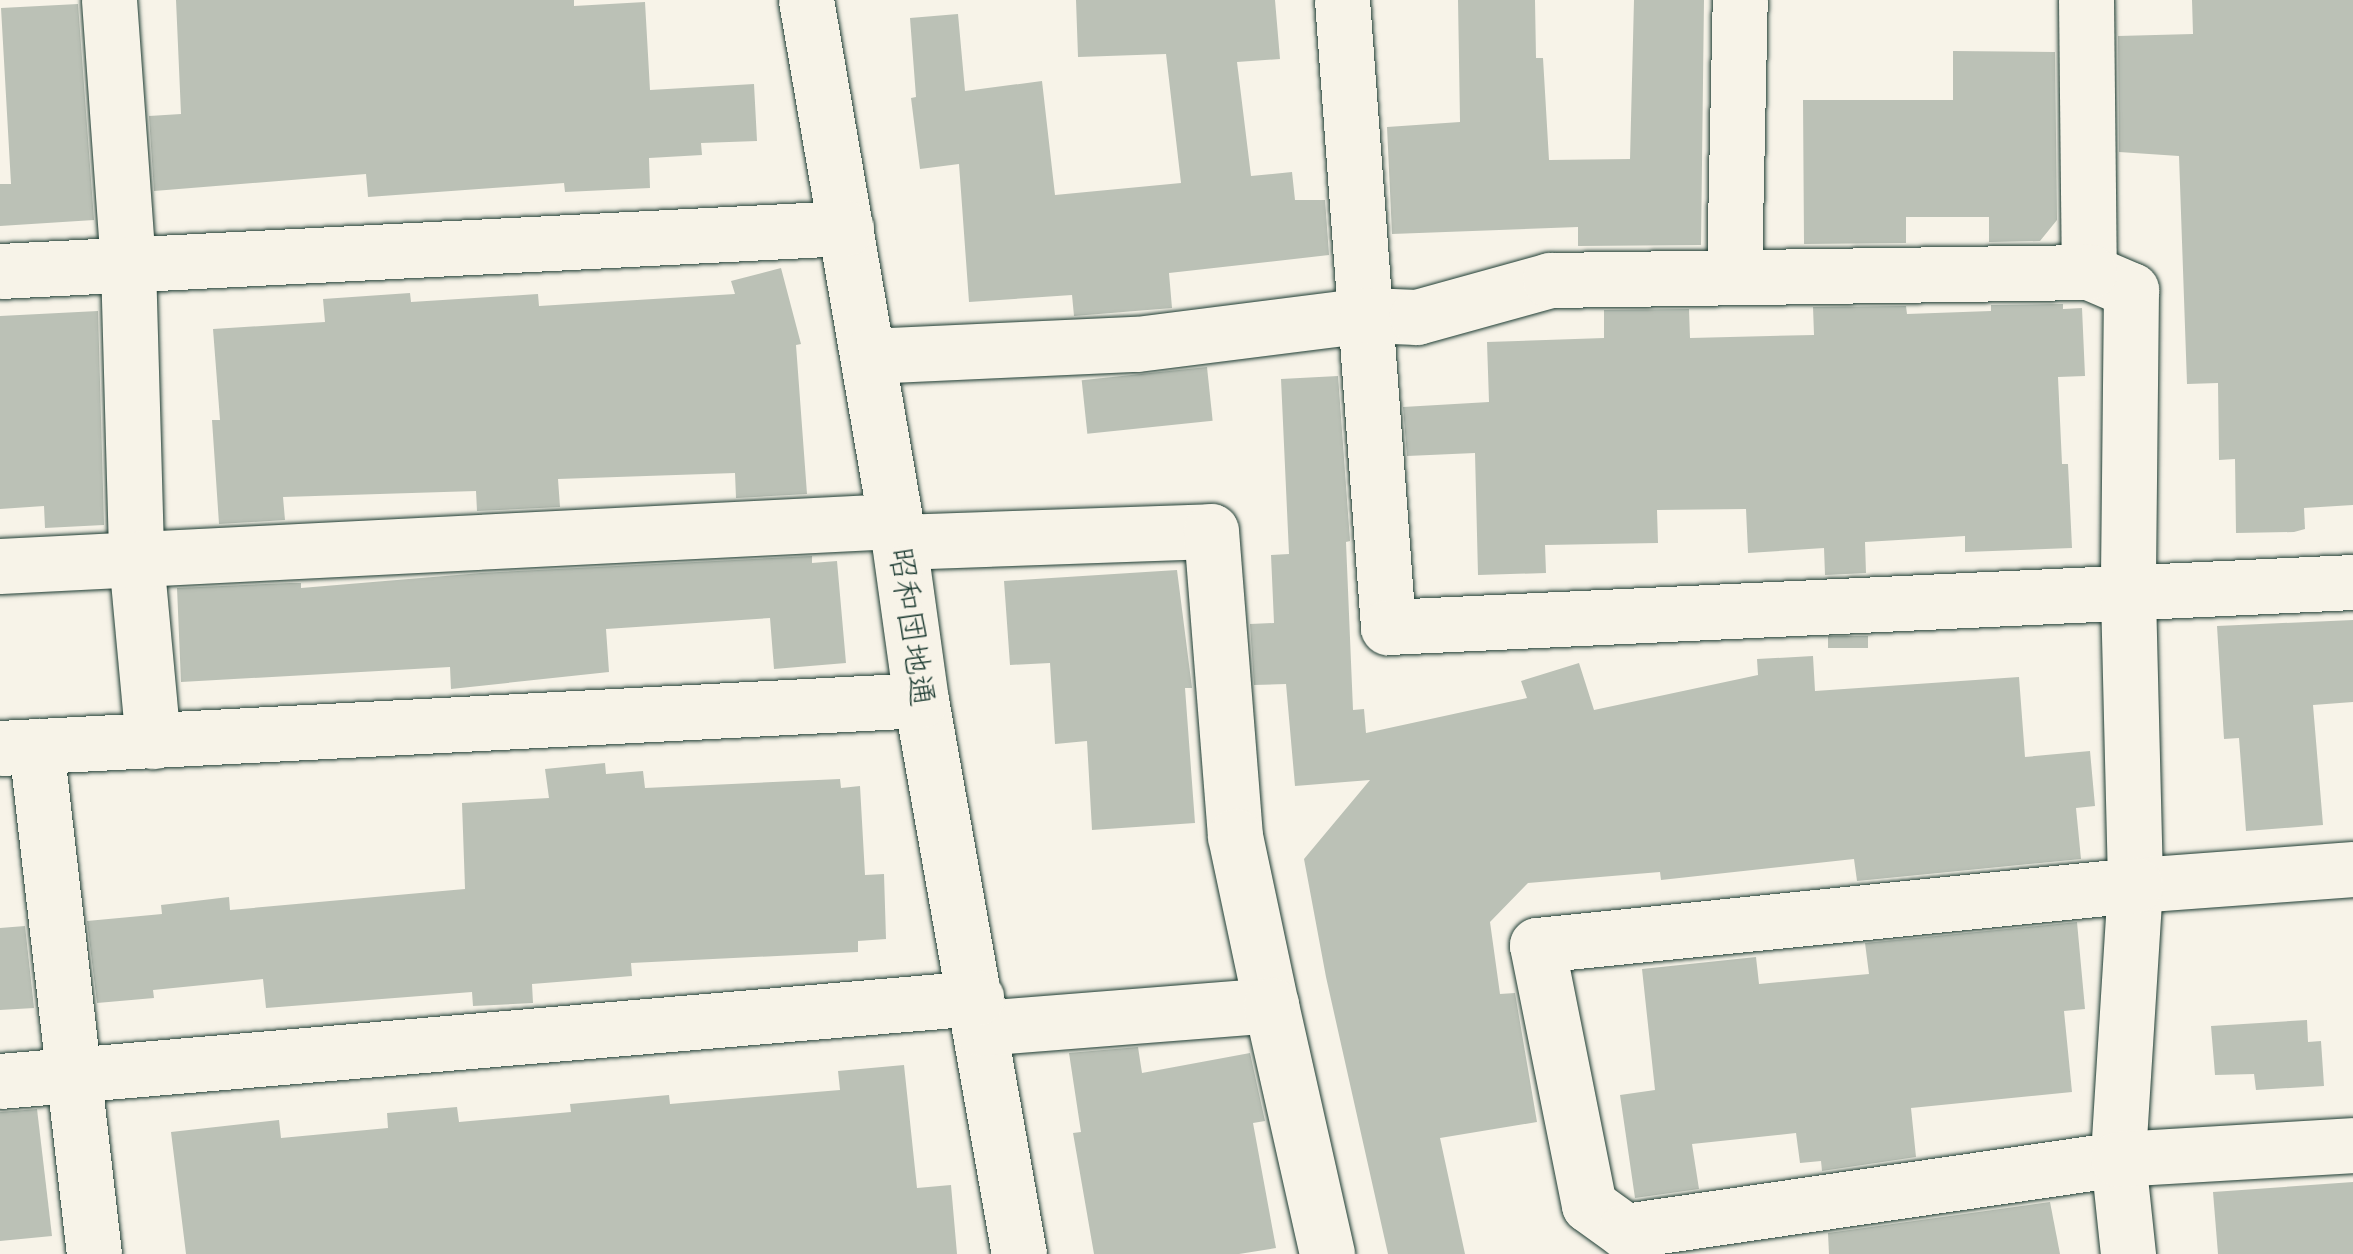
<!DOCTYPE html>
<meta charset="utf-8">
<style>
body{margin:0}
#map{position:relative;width:2353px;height:1254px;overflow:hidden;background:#f7f3e8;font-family:"Comic Neue","Klee One",sans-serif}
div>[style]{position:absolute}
.building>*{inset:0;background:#bbc1b6;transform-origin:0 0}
.roads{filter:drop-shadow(0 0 2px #1f3d34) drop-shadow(0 0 2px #1f3d34)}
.minor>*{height:55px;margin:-27.5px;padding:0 27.5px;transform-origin:27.5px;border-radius:27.5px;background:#f7f3e8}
span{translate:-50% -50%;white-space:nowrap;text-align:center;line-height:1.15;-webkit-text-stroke:9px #f7f3e8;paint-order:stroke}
.street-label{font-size:32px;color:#1f3d34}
</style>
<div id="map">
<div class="building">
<i style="clip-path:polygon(176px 0,574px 0,574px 6px,645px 2px,650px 90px,754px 84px,757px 141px,701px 143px,702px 155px,649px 158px,650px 188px,565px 192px,564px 183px,368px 197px,366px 174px,154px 191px,149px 116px,181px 114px)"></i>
<i style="clip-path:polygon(1076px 0,1275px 0,1280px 59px,1237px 62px,1251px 176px,1292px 172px,1295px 200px,1325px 200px,1329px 255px,1169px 273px,1172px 308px,1074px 316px,1072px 295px,969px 302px,959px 164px,920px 169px,911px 98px,916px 97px,910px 18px,958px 14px,965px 91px,1042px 81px,1055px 195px,1181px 183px,1166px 54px,1078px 57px)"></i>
<i style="clip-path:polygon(1458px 0,1535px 0,1536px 58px,1543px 58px,1549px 160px,1630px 159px,1634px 0,1704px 0,1701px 245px,1578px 246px,1578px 227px,1392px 234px,1387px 127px,1460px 122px)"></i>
<i style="clip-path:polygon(2192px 0,2353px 0,2353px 505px,2304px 508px,2305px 529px,2294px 532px,2236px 533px,2235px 459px,2219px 460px,2218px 383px,2187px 384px,2179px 156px,2119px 152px,2118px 36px,2193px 34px)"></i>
<i style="clip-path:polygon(78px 4px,94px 220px,0 226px,0 184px,11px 184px,1px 8px)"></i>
<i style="clip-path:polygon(1953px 51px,2055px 52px,2057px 220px,2040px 241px,1989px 242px,1989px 217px,1906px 217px,1906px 243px,1804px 244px,1803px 100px,1953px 100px)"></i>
<i style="clip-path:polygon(781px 268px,801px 344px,796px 345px,807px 494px,736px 498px,735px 473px,558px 479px,560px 507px,477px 511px,476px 491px,283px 497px,285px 520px,219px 524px,212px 420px,220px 420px,213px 329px,325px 322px,323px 299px,410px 293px,411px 302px,538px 294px,539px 306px,735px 294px,731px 281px)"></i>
<i style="clip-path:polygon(2063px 304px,2063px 309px,2082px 308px,2085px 376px,2058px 377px,2062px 464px,2068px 464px,2072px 548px,1965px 552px,1965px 536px,1865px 542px,1866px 573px,1825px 575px,1824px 548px,1748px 553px,1746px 509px,1657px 510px,1658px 543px,1545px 545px,1546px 573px,1478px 575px,1475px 453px,1407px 456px,1403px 407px,1489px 402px,1487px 342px,1604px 338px,1604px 310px,1689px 309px,1690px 338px,1814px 335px,1813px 307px,1906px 306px,1907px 314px,1991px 311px,1991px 305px)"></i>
<i style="clip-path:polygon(98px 311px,104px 525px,45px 528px,44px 506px,0 509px,0 316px)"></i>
<i style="left:1207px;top:367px;width:54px;height:126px;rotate:84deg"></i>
<i style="clip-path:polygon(1338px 376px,1350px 541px,1346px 542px,1353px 710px,1364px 709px,1366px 733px,1527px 698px,1521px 681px,1579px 663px,1594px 710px,1758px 675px,1757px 659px,1813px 656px,1815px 691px,2019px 677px,2025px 757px,2090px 751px,2095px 806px,2076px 808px,2081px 859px,1857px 881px,1854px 859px,1661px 880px,1660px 872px,1528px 883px,1490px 922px,1500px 994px,1515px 993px,1537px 1122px,1440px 1138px,1465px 1254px,1388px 1254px,1326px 977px,1304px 859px,1370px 780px,1295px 786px,1286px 684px,1254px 685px,1250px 624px,1274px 623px,1271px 555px,1289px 554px,1281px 379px)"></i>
<i style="clip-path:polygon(812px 556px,812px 563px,837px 561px,846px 663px,774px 669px,770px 618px,606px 629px,609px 672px,451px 689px,450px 667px,181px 682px,177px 588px,290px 583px,301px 583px,301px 588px,481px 573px)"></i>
<i style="clip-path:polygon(1177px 570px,1192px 688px,1185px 688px,1195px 823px,1092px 830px,1087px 741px,1055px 744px,1050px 663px,1010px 665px,1004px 581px)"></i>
<i style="clip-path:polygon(2353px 620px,2353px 702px,2313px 705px,2323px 825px,2246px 831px,2239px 738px,2224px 739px,2217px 626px)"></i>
<i style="left:1868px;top:636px;width:12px;height:40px;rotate:90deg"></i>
<i style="clip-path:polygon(605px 763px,606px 774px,643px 771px,645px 788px,840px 779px,841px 788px,860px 786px,865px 875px,884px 874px,886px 939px,858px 941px,858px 952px,631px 963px,632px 976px,532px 984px,533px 1003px,473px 1006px,472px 992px,266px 1008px,263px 979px,153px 990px,154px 998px,97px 1003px,87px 921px,162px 914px,161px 905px,229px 897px,230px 910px,465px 889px,462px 803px,549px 798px,545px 769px)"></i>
<i style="clip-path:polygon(2077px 922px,2085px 1009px,2064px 1011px,2072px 1092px,1911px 1108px,1916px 1157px,1822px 1171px,1821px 1161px,1800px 1163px,1796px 1133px,1692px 1144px,1699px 1189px,1635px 1198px,1620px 1095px,1655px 1090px,1642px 969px,1756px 957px,1759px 984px,1869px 974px,1865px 943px)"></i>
<i style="clip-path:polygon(25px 926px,34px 1008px,0 1010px,0 928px)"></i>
<i style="clip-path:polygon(2307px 1020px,2308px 1042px,2321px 1041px,2324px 1086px,2256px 1090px,2254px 1074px,2215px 1075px,2211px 1026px)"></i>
<i style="clip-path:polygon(1138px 1047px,1142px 1073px,1250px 1053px,1265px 1121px,1253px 1123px,1276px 1248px,1239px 1254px,1094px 1254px,1073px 1133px,1081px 1132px,1069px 1053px)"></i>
<i style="clip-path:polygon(904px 1065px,917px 1188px,951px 1185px,957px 1254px,186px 1254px,171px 1132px,279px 1120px,281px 1138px,388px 1128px,387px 1113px,457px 1107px,459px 1122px,571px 1112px,570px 1104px,669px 1095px,670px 1104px,840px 1090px,838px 1071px)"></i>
<i style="clip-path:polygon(37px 1109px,52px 1236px,0 1241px,0 1112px)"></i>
<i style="clip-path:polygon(2353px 1182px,2353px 1254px,2218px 1254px,2213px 1192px)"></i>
<i style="clip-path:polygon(2050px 1202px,2060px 1254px,1829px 1254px,1828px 1233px)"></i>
</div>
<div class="roads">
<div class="minor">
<i style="left:109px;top:0;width:265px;rotate:85.9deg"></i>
<i style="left:128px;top:264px;width:295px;rotate:88.4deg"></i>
<i style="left:136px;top:559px;width:183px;rotate:84.7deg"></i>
<i style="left:806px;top:0;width:550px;rotate:80.26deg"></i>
<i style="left:899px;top:542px;width:160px;rotate:82.1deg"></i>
<i style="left:921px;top:700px;width:563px;rotate:79.97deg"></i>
<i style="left:1342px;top:0;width:629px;rotate:85.8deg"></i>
<i style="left:1388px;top:627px;width:966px;rotate:-2.67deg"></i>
<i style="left:2086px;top:0;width:272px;rotate:89.4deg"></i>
<i style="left:2089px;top:272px;width:46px;rotate:23.2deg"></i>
<i style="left:2131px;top:290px;width:305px;rotate:90.6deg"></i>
<i style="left:2128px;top:595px;width:290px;rotate:88.6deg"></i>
<i style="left:2135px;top:885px;width:275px;rotate:93.6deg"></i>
<i style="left:2118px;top:1159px;width:96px;rotate:84deg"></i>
<i style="left:0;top:271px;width:847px;rotate:-2.91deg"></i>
<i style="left:1734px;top:275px;width:275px;rotate:-88.8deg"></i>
<i style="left:868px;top:356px;width:269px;rotate:-2.6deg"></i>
<i style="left:1137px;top:344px;width:232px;rotate:-7.2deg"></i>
<i style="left:1367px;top:315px;width:50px;rotate:2.3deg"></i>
<i style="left:1417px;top:317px;width:138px;rotate:-15.5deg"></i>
<i style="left:1550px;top:280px;width:539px;rotate:-0.85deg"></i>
<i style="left:899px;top:542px;width:312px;rotate:-2deg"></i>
<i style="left:1211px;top:531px;width:306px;rotate:85.5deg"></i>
<i style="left:1235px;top:836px;width:173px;rotate:78deg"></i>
<i style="left:0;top:566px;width:895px;rotate:-2.88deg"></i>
<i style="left:36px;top:746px;width:511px;rotate:83.49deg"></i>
<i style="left:0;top:748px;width:922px;rotate:-2.98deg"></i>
<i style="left:2353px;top:869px;width:219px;rotate:175.8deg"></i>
<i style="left:2135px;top:885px;width:601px;rotate:174.27deg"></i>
<i style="left:1537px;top:945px;width:265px;rotate:78.7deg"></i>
<i style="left:1589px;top:1205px;width:44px;rotate:35.8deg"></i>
<i style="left:1625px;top:1231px;width:498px;rotate:-8.3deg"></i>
<i style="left:2118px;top:1159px;width:235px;rotate:-3.4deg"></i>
<i style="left:981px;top:1028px;width:291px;rotate:-4.5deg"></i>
<i style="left:1271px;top:1005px;width:255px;rotate:77.3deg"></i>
<i style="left:0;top:1081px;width:980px;rotate:-4.86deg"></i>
</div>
</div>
<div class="street-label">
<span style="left:911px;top:627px;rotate:82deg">昭和団地通</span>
</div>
</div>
